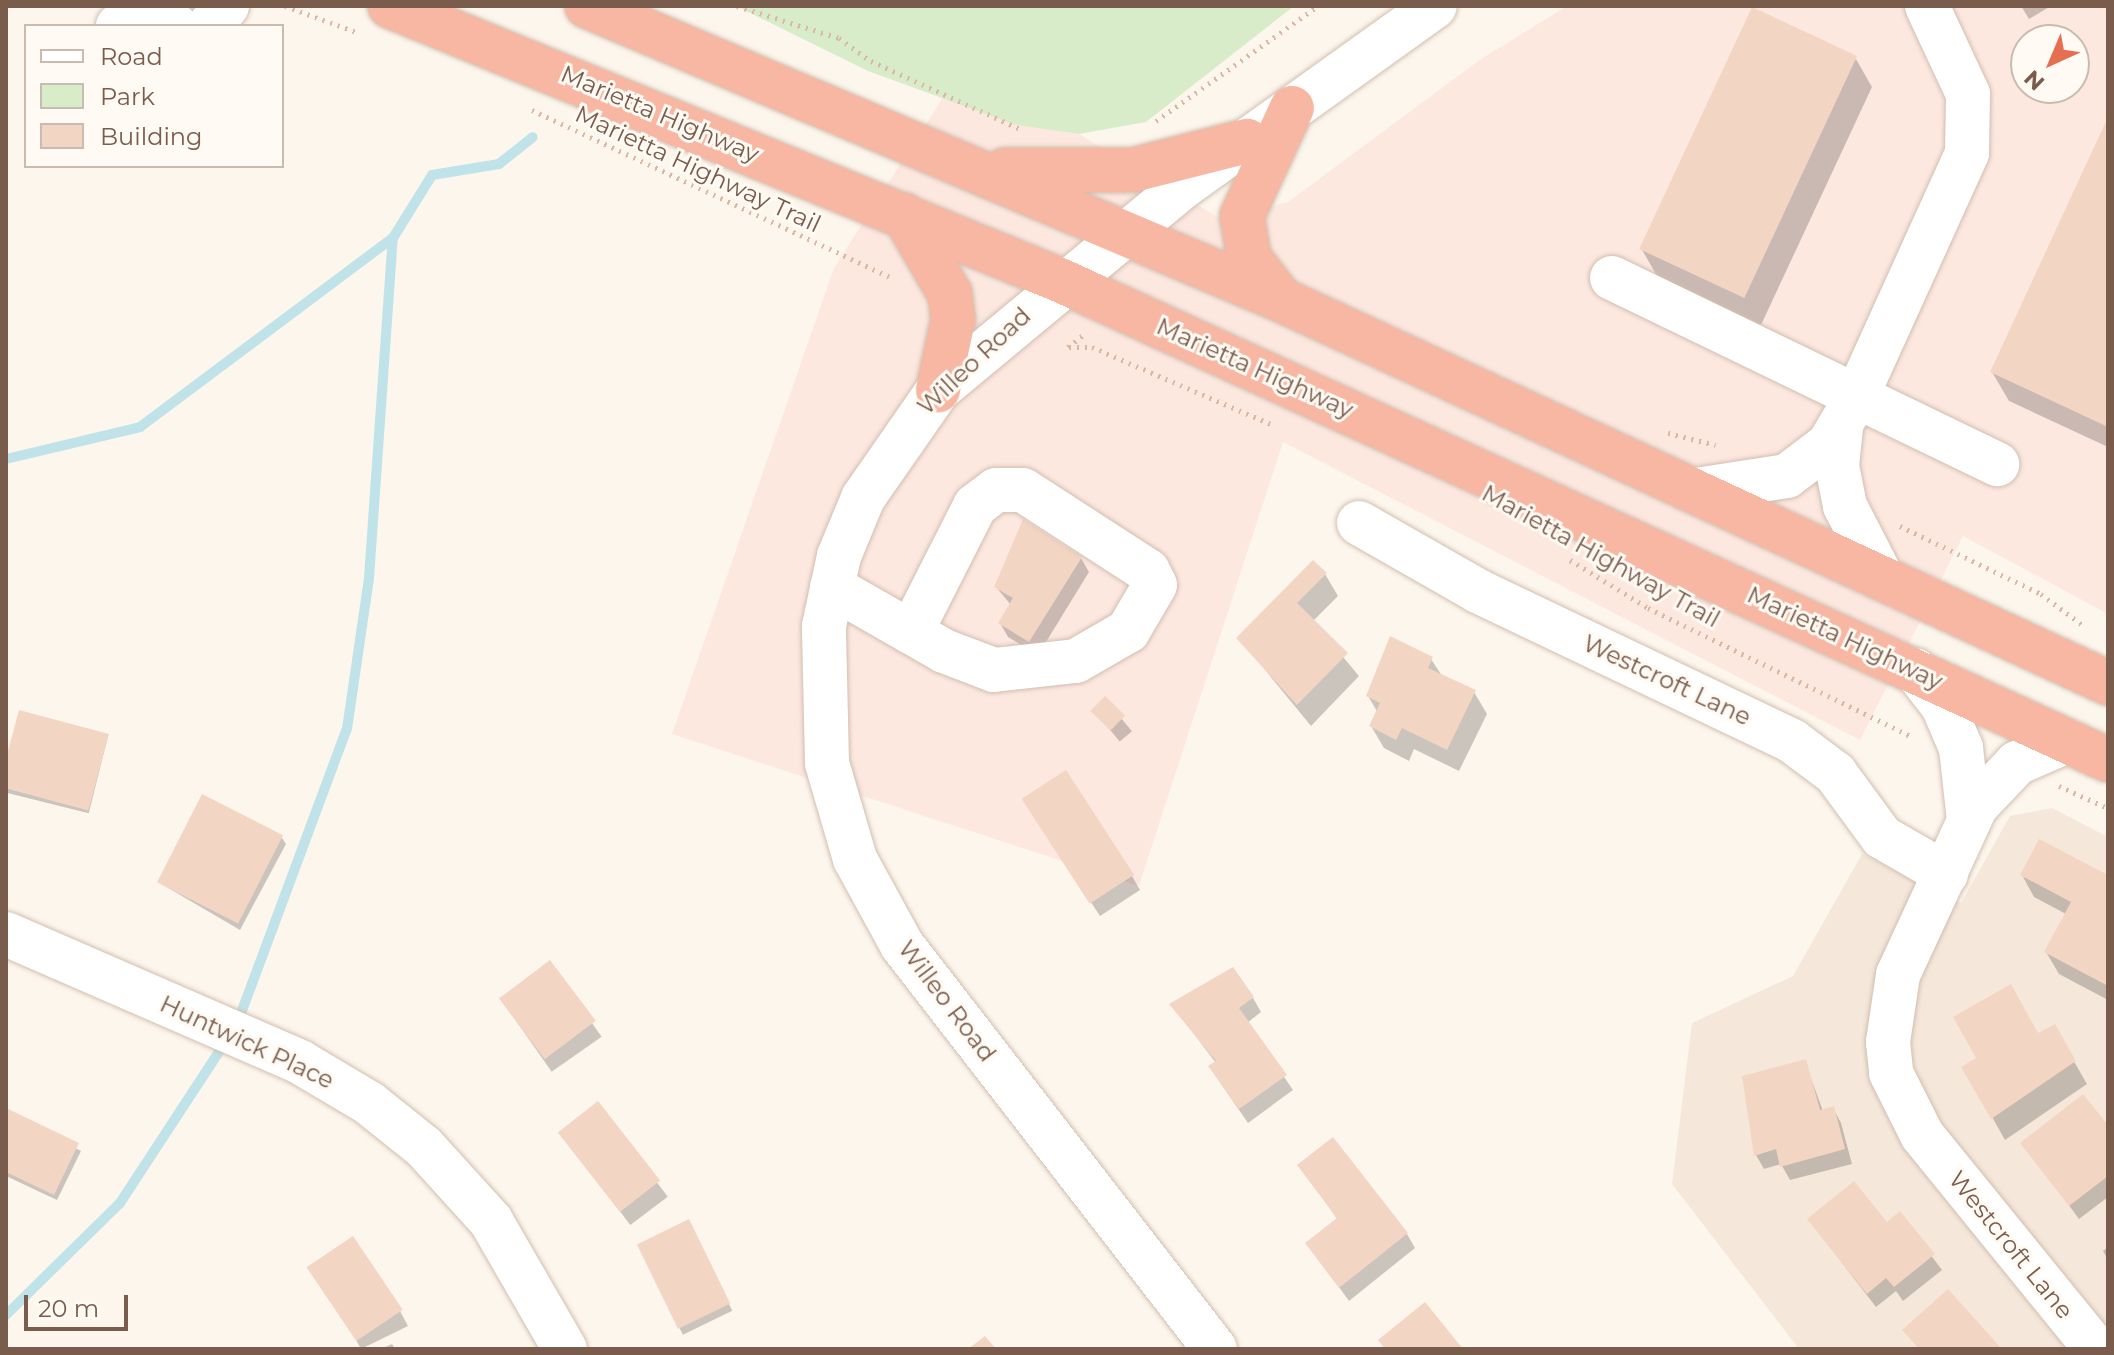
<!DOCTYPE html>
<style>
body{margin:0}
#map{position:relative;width:2114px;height:1355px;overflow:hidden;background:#fdf6ec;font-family:Montserrat,sans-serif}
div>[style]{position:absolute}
.residential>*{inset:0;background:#f5e8da}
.commercial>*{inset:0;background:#fde8e0}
.green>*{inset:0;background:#d8ecc9}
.shadow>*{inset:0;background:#0003;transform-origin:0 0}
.stream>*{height:10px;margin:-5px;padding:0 5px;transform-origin:5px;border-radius:5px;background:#bfe3e8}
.building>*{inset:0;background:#f3d5c3;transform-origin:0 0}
.path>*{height:5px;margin-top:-2.5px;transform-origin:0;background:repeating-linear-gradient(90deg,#d9b8a5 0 2px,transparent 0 8px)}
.roads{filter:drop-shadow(0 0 2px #d1beb0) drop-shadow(0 0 2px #d1beb0)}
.minor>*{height:44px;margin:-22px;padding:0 22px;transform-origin:22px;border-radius:22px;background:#fff}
.highway>*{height:44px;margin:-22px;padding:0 22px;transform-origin:22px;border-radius:22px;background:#f7b7a3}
span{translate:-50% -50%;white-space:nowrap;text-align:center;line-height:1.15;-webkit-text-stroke:6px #fffaf3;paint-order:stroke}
.street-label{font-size:24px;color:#7a5c4d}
.frame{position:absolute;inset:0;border:8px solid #7a5c4d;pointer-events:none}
.legend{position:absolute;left:24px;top:24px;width:260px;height:144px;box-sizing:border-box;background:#fffaf3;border:2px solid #cabbb1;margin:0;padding:10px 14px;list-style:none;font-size:24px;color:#7a5c4d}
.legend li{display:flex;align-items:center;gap:16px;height:40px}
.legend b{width:40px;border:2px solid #cabbb1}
.north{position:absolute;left:2010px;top:24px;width:80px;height:80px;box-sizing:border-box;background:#fffaf3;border:2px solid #cabbb1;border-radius:50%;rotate:224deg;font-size:22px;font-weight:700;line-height:32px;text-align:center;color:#7a5c4d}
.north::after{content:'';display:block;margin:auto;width:28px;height:36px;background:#e76f51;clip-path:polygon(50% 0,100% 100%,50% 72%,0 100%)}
.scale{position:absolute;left:24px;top:1295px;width:104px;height:36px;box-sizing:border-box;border:4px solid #7a5c4d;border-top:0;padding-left:10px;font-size:24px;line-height:28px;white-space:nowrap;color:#7a5c4d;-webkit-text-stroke:6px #fffaf3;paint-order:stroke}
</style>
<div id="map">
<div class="residential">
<i style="clip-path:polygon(2052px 808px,2108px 837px,2108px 1349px,1799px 1349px,1672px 1184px,1692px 1023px,1793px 976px,1862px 854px,1961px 903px,2010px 816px)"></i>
</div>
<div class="commercial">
<i style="clip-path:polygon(evenodd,1567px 6px,2108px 6px,2108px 614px,1963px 536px,1860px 740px,1283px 442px,1139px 886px,672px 734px,834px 268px,945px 94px,1016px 125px,1079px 134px,1223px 220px,1288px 202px,1481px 59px,1567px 6px,2026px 40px,2074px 40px,2074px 88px,2026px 88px,2026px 40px)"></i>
</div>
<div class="green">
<i style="clip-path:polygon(736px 6px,1294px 6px,1146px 122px,1079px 134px,1016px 125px,868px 71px)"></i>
</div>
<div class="shadow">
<i style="clip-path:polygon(2021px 6px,2051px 6px,2029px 19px)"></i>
<i style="clip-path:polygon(1856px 59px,1872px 87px,1761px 325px,1657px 276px,1641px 248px)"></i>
<i style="clip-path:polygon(2108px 122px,2108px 447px,2009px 401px,1992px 372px)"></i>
<i style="clip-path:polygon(1081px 558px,1089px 572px,1038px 655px,1008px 637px,1000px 623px,1011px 605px,996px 587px)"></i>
<i style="clip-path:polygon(1325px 574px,1338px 596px,1313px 621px,1359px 676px,1311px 726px,1239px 638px)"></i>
<i style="clip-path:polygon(1431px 659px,1442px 676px,1474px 692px,1487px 714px,1459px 771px,1414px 749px,1409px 761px,1384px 748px,1371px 726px,1378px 713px,1368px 696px)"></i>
<i style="left:1105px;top:699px;width:42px;height:16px;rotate:50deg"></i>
<i style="left:21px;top:713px;width:90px;height:81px;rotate:14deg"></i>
<i style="clip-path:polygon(1033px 814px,1132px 876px,1140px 890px,1100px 916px)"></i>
<i style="clip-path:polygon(282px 838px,286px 844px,240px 930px,158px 882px)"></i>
<i style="clip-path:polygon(2022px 875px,2108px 877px,2108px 1000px,2059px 974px,2046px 952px,2066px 914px,2034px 897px)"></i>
<i style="left:550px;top:963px;width:90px;height:61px;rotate:55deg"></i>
<i style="clip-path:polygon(1253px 998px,1261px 1012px,1247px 1023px,1293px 1090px,1248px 1123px,1219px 1081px,1216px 1063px,1172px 1005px)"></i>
<i style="clip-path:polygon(2054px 1027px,2087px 1084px,2005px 1140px,1964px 1067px)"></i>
<i style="clip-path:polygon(1805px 1062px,1823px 1111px,1833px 1108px,1841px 1123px,1852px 1164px,1790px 1180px,1781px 1164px,1764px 1169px,1756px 1155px)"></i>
<i style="left:598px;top:1104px;width:116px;height:47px;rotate:53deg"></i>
<i style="clip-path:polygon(6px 1110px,81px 1151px,57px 1200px,6px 1176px)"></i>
<i style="clip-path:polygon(2108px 1129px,2108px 1197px,2079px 1219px,2023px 1143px)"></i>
<i style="clip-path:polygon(1300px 1166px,1407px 1234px,1415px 1248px,1349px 1301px,1308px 1244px,1338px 1220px)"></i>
<i style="clip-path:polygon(1900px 1214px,1942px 1270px,1903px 1301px,1896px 1291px,1876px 1307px,1809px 1220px,1887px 1225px)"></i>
<i style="left:692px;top:1228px;width:92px;height:55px;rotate:64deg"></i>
<i style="clip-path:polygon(2108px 1247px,2108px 1260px,2103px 1251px)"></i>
<i style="clip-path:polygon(400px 1311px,408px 1326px,361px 1349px,351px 1331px)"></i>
<i style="clip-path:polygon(392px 1344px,395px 1349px,381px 1349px)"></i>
</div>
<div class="stream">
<i style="left:6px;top:459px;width:138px;rotate:-13.4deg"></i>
<i style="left:140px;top:427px;width:316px;rotate:-36.8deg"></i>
<i style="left:237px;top:1024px;width:315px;rotate:-69.6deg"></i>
<i style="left:347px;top:729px;width:153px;rotate:-81.7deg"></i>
<i style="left:369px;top:578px;width:341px;rotate:-86deg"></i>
<i style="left:393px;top:238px;width:74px;rotate:-58.2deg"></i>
<i style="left:432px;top:175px;width:68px;rotate:-9.3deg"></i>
<i style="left:499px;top:164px;width:43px;rotate:-38.5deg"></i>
<i style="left:6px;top:1315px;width:160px;rotate:-44.5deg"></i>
<i style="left:120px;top:1203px;width:194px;rotate:-56.8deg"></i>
</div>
<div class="building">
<i style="left:1752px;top:7px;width:116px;height:267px;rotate:25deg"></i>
<i style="clip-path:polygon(2108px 117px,2108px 427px,1990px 372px)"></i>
<i style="clip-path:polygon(1023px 519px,1082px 557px,1029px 642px,998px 623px,1013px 598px,994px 587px)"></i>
<i style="clip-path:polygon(1313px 560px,1327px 573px,1297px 603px,1348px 653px,1297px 705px,1236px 638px)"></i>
<i style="clip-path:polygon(1390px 636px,1433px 657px,1428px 668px,1476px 690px,1447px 750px,1402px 728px,1396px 740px,1369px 726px,1380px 703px,1366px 696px)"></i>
<i style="left:1105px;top:696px;width:28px;height:21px;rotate:44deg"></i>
<i style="left:19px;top:710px;width:93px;height:79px;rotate:15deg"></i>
<i style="left:1066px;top:770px;width:125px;height:53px;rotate:57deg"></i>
<i style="left:202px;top:794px;width:91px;height:99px;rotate:27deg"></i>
<i style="clip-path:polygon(2039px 839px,2108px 875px,2108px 986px,2044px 952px,2071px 902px,2020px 875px)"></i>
<i style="left:550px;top:960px;width:76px;height:64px;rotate:53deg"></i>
<i style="clip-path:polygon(1233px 967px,1254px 997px,1239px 1008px,1287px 1075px,1239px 1109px,1208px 1066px,1216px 1061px,1169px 1004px)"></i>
<i style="clip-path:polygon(2011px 984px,2038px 1033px,2055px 1024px,2076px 1061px,1991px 1119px,1961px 1067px,1976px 1058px,1953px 1017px)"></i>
<i style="clip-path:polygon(1806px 1059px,1820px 1110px,1834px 1106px,1845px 1149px,1780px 1167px,1776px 1149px,1754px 1156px,1742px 1076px)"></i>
<i style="clip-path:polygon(2083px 1094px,2108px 1125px,2108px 1176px,2069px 1206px,2020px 1143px)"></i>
<i style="left:598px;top:1101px;width:101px;height:51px;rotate:52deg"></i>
<i style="clip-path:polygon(6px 1108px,79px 1143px,54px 1195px,6px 1172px)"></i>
<i style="clip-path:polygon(1333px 1137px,1408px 1233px,1339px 1288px,1305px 1243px,1337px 1218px,1297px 1165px)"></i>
<i style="clip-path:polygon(1854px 1181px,1887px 1222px,1900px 1211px,1935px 1254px,1894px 1287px,1886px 1278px,1867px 1294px,1807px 1219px)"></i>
<i style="left:689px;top:1219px;width:94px;height:58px;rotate:64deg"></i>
<i style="left:353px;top:1236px;width:89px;height:56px;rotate:56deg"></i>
<i style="clip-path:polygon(1948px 1289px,2002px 1349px,1919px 1349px,1902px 1330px)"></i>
<i style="clip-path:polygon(1425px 1302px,1463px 1349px,1385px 1349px,1378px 1340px)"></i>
<i style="clip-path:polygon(985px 1336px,996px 1349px,968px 1349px)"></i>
</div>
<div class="path">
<i style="left:285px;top:6px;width:79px;rotate:20deg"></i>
<i style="left:737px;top:6px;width:107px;rotate:17.4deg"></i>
<i style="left:839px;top:38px;width:39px;rotate:36deg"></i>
<i style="left:871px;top:61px;width:162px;rotate:24.5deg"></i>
<i style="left:532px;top:110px;width:398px;rotate:25deg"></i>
<i style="left:1156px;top:121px;width:199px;rotate:-35.4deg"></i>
<i style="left:1068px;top:347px;width:23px;rotate:-38deg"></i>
<i style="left:1069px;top:347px;width:23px"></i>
<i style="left:1092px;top:347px;width:195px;rotate:23.3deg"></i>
<i style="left:1668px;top:433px;width:49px;rotate:14deg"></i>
<i style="left:1900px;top:526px;width:157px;rotate:25.7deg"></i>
<i style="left:2041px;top:594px;width:54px;rotate:36.7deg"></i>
<i style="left:1570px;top:560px;width:92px;rotate:31.6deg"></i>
<i style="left:1648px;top:608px;width:295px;rotate:26deg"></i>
<i style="left:2059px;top:786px;width:54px;rotate:24.2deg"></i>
</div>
<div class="roads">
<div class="minor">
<i style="left:118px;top:26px;width:58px"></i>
<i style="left:209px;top:26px;width:27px;rotate:-48deg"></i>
<i style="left:1612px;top:278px;width:428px;rotate:25.8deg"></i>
<i style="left:1841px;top:428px;width:38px;rotate:96deg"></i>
<i style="left:1837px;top:466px;width:41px;rotate:78.7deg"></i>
<i style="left:1845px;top:506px;width:79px;rotate:62.8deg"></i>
<i style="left:1696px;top:490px;width:92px;rotate:-8.7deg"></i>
<i style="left:1787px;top:476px;width:53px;rotate:-37.3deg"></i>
<i style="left:1829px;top:444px;width:53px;rotate:-59.6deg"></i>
<i style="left:1856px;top:398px;width:269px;rotate:-65.6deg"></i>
<i style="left:1967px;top:153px;width:59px;rotate:-89deg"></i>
<i style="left:1968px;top:94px;width:97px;rotate:-115deg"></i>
<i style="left:1359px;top:523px;width:137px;rotate:29.7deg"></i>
<i style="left:1478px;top:591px;width:348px;rotate:25.5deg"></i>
<i style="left:1792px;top:741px;width:54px;rotate:36.7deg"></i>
<i style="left:1835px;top:773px;width:79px;rotate:53.7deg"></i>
<i style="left:1882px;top:837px;width:74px;rotate:30deg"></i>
<i style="left:832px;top:587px;width:91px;rotate:29.7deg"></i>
<i style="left:911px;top:632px;width:38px;rotate:30deg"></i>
<i style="left:944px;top:651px;width:53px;rotate:20.8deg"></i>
<i style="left:994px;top:670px;width:82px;rotate:-6.3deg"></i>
<i style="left:1076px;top:661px;width:60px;rotate:-30deg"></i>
<i style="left:1128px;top:631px;width:53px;rotate:-59.6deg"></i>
<i style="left:1155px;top:585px;width:16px;rotate:-117deg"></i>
<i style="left:1148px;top:571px;width:149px;rotate:-147.1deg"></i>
<i style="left:1023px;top:490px;width:27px;rotate:180deg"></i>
<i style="left:996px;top:490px;width:26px;rotate:143deg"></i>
<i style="left:975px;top:506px;width:141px;rotate:116.9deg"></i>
<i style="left:1915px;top:670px;width:46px;rotate:52.1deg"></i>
<i style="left:1943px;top:706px;width:46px;rotate:66.8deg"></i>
<i style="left:1961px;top:748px;width:73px;rotate:83.7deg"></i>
<i style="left:2067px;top:741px;width:55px;rotate:156.3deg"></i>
<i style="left:2017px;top:763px;width:59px;rotate:133.6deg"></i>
<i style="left:1976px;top:806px;width:186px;rotate:114.8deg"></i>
<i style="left:1898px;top:975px;width:68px;rotate:98.5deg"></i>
<i style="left:1888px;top:1042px;width:31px;rotate:84deg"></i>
<i style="left:1891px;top:1073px;width:69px;rotate:63.4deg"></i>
<i style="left:1922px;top:1135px;width:276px;rotate:50.9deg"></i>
<i style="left:6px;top:934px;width:321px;rotate:23.5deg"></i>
<i style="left:300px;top:1062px;width:80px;rotate:30.7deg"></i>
<i style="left:369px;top:1103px;width:70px;rotate:38.7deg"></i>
<i style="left:424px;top:1147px;width:100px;rotate:47.8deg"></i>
<i style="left:491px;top:1221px;width:148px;rotate:60deg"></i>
<i style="left:1215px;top:1349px;width:511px;rotate:-127.77deg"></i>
<i style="left:902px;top:945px;width:98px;rotate:-118.7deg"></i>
<i style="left:855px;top:859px;width:100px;rotate:-106.3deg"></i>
<i style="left:827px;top:763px;width:137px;rotate:-91.3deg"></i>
<i style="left:824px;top:626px;width:72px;rotate:-77.9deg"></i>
<i style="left:839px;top:556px;width:63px;rotate:-67.5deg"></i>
<i style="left:863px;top:498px;width:131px;rotate:-55.2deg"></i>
<i style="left:938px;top:390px;width:316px;rotate:-39.7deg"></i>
<i style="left:1181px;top:188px;width:312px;rotate:-35.6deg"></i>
</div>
<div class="highway">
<i style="left:390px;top:6px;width:726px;rotate:22.26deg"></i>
<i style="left:1062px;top:281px;width:1150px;rotate:24.6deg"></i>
<i style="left:587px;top:6px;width:757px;rotate:22.94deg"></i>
<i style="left:1284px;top:301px;width:908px;rotate:24.87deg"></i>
<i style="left:1005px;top:170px;width:128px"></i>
<i style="left:1133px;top:170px;width:118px;rotate:-14.3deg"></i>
<i style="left:904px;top:215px;width:91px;rotate:59.8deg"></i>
<i style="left:950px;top:294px;width:26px;rotate:83deg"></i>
<i style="left:953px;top:320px;width:72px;rotate:102.1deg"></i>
<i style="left:1279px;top:297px;width:49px;rotate:-127.6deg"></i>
<i style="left:1249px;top:258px;width:43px;rotate:-99.5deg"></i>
<i style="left:1242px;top:216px;width:119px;rotate:-65.2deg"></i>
</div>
</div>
<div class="street-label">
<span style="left:660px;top:114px;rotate:23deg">Marietta Highway</span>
<span style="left:698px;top:169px;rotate:25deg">Marietta Highway Trail</span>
<span style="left:974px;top:361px;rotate:-43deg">Willeo Road</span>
<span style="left:1255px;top:368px;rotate:24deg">Marietta Highway</span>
<span style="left:1601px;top:556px;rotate:29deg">Marietta Highway Trail</span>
<span style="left:1845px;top:638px;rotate:25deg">Marietta Highway</span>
<span style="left:1667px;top:680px;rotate:25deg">Westcroft Lane</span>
<span style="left:947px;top:1001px;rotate:53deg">Willeo Road</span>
<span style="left:247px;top:1042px;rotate:25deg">Huntwick Place</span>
<span style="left:2011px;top:1245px;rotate:51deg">Westcroft Lane</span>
</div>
<div class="frame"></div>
<ul class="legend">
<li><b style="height:10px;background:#fff"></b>Road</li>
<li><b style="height:22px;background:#d8ecc9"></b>Park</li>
<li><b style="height:22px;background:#f3d5c3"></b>Building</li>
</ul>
<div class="north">N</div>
<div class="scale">20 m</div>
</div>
